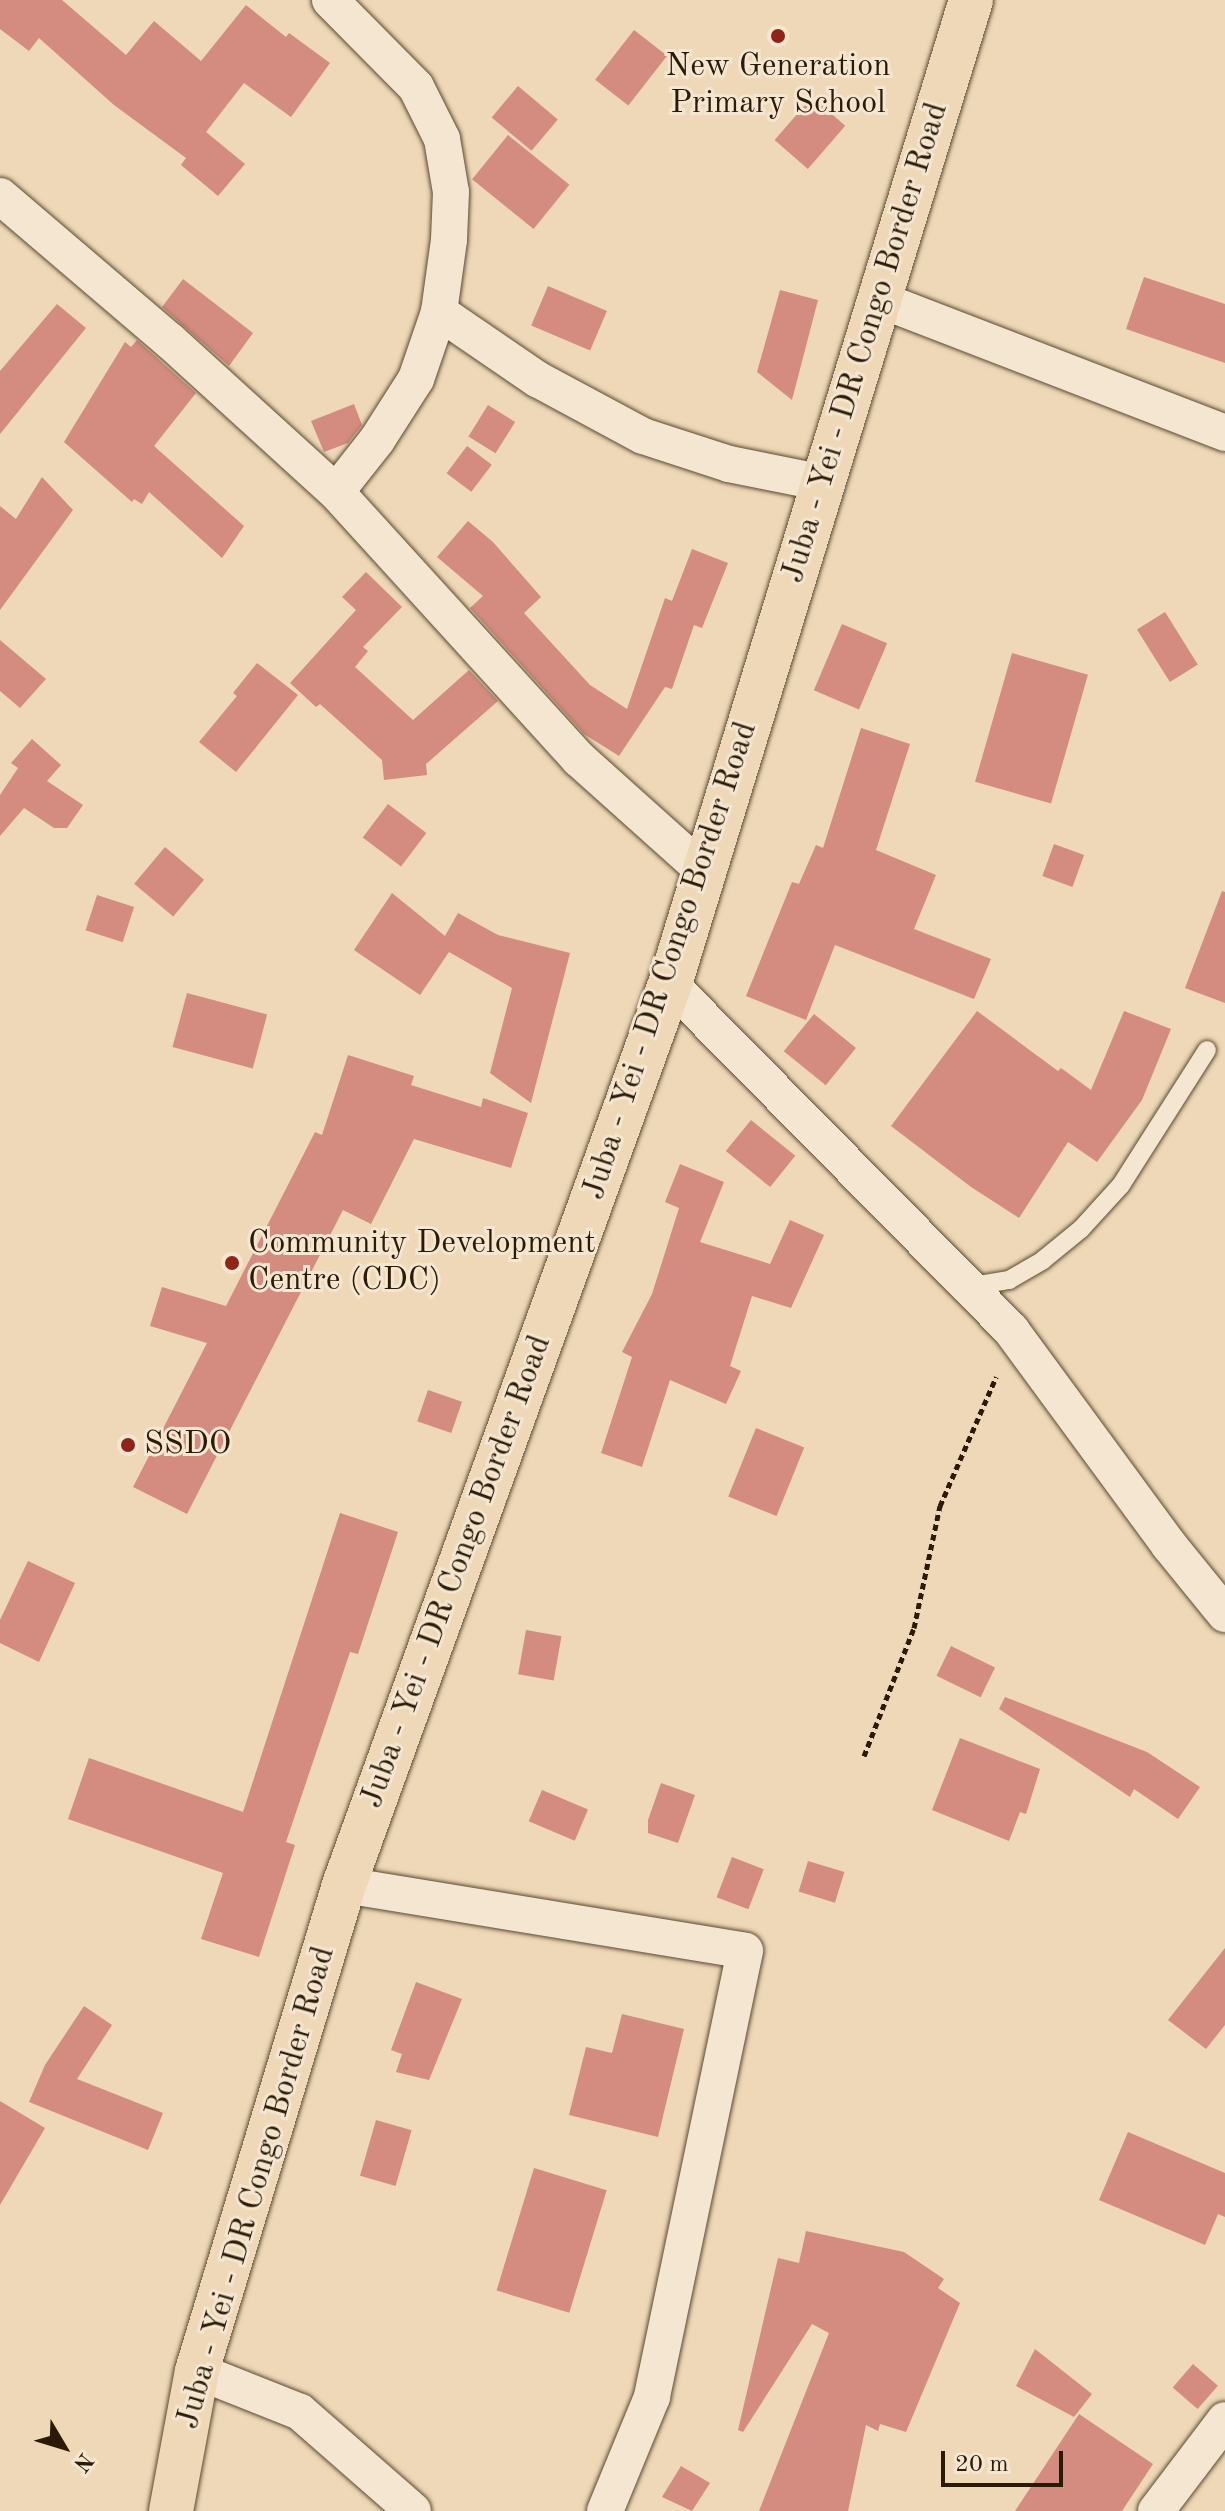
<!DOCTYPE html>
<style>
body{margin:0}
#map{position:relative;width:1225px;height:2511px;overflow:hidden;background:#eed8b7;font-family:"Old Standard TT",serif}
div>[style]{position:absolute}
.building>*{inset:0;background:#d38c7f;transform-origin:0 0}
.path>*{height:5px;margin-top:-2.5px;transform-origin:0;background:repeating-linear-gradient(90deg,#2a1a06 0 6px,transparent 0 10px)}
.roads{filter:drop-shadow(0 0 2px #5b4a32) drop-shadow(0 0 2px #5b4a32)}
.lane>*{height:18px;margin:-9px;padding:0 9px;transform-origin:9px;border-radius:9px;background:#f4e6d0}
.street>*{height:36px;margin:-18px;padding:0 18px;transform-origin:18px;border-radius:18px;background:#f4e6d0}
.primary>*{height:44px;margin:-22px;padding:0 22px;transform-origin:22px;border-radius:22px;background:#eed8b7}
.dots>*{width:22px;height:22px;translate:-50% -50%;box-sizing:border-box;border:4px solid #f4e6d0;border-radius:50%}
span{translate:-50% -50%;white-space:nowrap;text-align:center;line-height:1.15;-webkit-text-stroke:6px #f4e6d0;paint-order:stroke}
.poi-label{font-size:32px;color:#2a1a06}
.left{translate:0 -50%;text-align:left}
.street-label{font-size:32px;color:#2a1a06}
.north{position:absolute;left:24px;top:2407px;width:80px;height:80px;-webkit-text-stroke:6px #f4e6d0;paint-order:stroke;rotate:128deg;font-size:22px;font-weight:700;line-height:32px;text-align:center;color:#2a1a06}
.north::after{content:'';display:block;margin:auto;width:28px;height:36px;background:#2a1a06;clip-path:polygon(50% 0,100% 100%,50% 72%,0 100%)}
.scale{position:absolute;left:941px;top:2451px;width:122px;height:36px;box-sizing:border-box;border:4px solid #2a1a06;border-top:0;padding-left:10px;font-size:24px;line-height:28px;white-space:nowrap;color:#2a1a06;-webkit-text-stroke:6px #f4e6d0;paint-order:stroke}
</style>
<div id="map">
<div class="building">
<i style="clip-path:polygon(0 0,62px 0,126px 55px,154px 21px,201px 61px,246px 5px,286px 37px,289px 33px,330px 63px,291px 117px,244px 83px,206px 132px,245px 164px,218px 196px,181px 165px,186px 158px,114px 105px,39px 38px,29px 51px,0 29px)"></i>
<i style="left:634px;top:30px;width:42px;height:63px;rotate:38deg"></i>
<i style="left:518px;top:86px;width:52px;height:41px;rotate:40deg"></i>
<i style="left:812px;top:97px;width:44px;height:57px;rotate:41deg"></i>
<i style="left:508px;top:135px;width:79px;height:57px;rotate:39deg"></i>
<i style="clip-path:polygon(1144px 277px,1225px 304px,1225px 363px,1126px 329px)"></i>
<i style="clip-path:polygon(183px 279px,253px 333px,229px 366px,162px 307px)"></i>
<i style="left:548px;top:286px;width:64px;height:43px;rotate:23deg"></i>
<i style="clip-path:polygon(780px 290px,818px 300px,792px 400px,757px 372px)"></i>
<i style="clip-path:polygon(57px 304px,86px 328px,0 434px,0 371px)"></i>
<i style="clip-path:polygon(137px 340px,196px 393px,154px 446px,244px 526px,222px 558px,149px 492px,142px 504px,134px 499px,132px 502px,64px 442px,125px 342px,131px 347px)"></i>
<i style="clip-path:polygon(354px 404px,362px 425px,348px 443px,324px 452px,311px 421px)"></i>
<i style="left:488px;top:405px;width:32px;height:37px;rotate:32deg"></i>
<i style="left:467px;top:446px;width:31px;height:34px;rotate:37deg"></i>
<i style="clip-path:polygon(42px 477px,73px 510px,0 610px,0 506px,16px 519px)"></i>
<i style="clip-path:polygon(468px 521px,493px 542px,541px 597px,524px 613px,590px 685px,627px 709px,665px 598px,672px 601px,692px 549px,728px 563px,702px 628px,694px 625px,672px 689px,665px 687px,619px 756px,584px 734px,470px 608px,483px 596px,437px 557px)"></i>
<i style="clip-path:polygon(366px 572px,402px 607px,363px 647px,368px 651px,355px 667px,413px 720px,469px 670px,498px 701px,426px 764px,427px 775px,384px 780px,382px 760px,320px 704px,316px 707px,290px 683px,356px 610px,342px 597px)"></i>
<i style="left:1165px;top:612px;width:62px;height:33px;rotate:58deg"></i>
<i style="left:842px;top:624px;width:49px;height:72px;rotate:23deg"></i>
<i style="clip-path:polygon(0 640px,46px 679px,20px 708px,0 691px)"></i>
<i style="left:1012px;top:653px;width:79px;height:134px;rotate:16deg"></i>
<i style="clip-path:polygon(257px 663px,298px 695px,236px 772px,199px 742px,237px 696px,233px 693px)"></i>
<i style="clip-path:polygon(861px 728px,910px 744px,876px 850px,936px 875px,914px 929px,991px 959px,974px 999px,835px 945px,806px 1020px,746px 996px,792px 882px,799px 884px,816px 845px,823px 848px)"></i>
<i style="clip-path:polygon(32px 739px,61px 765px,47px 781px,83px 805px,67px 828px,54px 828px,24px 808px,0 836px,0 795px,18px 768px,11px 763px)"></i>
<i style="left:388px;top:804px;width:48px;height:42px;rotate:37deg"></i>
<i style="left:1054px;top:844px;width:32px;height:34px;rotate:20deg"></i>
<i style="left:165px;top:847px;width:51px;height:48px;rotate:40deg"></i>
<i style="clip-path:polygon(1222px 891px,1225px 892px,1225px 1003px,1185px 988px)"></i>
<i style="clip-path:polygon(392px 893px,445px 936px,458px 913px,498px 935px,570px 953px,531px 1103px,490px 1073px,512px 988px,449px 952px,420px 995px,354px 950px)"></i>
<i style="left:97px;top:895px;width:39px;height:37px;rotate:18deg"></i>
<i style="left:187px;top:993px;width:83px;height:56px;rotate:15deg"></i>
<i style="clip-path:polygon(977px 1011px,1058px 1071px,1061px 1068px,1091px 1090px,1124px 1011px,1171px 1029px,1142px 1100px,1097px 1162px,1068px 1142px,1019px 1218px,971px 1187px,891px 1126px)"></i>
<i style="left:814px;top:1014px;width:54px;height:48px;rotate:39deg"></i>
<i style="clip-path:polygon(348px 1055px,414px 1076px,411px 1085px,481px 1107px,483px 1098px,528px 1113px,511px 1168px,414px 1139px,371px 1224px,343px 1210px,187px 1514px,133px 1487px,207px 1343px,150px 1326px,162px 1287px,226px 1306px,315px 1132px,322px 1135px)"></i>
<i style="left:751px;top:1120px;width:57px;height:40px;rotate:39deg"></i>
<i style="clip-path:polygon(680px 1164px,724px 1182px,700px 1242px,770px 1264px,790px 1220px,824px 1235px,791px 1308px,752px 1296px,730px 1366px,741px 1371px,726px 1404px,670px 1380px,642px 1467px,601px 1453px,632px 1357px,622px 1352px,652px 1294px,679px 1208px,665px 1202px)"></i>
<i style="left:428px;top:1390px;width:36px;height:33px;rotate:19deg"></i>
<i style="left:756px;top:1428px;width:52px;height:74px;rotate:22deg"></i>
<i style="clip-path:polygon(340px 1513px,398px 1532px,358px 1654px,350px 1652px,286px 1842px,295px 1845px,259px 1957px,201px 1939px,223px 1873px,68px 1819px,89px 1758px,243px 1812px)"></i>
<i style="clip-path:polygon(28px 1561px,75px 1583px,39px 1662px,0 1643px,0 1620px)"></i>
<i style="left:526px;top:1630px;width:36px;height:45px;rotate:10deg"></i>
<i style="left:951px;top:1646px;width:49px;height:33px;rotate:26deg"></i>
<i style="clip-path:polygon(1005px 1697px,1147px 1752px,1200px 1787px,1178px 1819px,1134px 1789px,1130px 1797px,999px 1709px)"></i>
<i style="clip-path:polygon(960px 1738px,1040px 1769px,1026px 1814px,1020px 1812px,1009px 1841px,932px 1810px)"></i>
<i style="clip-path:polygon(661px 1783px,695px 1795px,678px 1843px,648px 1833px,648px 1820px)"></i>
<i style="left:542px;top:1790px;width:50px;height:34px;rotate:23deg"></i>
<i style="left:732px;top:1857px;width:34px;height:43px;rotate:21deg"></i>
<i style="left:808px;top:1861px;width:38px;height:32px;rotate:17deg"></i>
<i style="clip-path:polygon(1225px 1948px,1225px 2025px,1206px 2049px,1168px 2020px)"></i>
<i style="clip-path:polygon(416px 1982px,462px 1999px,429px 2080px,396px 2072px,402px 2054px,391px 2050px)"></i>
<i style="clip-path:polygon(84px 2006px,112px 2025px,77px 2079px,163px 2113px,148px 2150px,29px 2102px,45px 2065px)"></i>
<i style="clip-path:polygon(622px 2014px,684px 2029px,658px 2137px,569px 2115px,586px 2047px,612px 2053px)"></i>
<i style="clip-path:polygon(0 2101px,45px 2128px,0 2205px)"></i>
<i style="left:376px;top:2120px;width:37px;height:58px;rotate:16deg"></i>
<i style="clip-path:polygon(1128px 2132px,1225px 2173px,1225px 2217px,1218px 2214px,1205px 2245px,1099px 2200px)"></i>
<i style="left:534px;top:2168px;width:76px;height:128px;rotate:17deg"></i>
<i style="clip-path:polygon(806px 2231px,904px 2252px,944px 2279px,938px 2288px,960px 2303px,906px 2432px,880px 2424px,878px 2431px,866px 2425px,848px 2511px,759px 2511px,829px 2333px,812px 2324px,743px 2432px,738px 2430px,778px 2258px,799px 2263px)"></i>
<i style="clip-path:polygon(1035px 2349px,1092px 2394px,1074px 2417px,1016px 2386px)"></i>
<i style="left:1193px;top:2364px;width:33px;height:31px;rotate:41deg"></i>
<i style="clip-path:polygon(1079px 2414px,1153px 2464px,1122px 2511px,1015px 2511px)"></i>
<i style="clip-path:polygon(681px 2466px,710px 2483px,692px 2511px,662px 2497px)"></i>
</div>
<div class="path">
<i style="left:864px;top:1756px;width:137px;rotate:-68.7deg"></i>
<i style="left:914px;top:1628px;width:125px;rotate:-78deg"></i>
<i style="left:940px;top:1506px;width:141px;rotate:-66.5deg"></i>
</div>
<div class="roads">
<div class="lane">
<i style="left:967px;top:1287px;width:43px;rotate:-9.5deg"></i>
<i style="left:1009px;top:1280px;width:39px;rotate:-30deg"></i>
<i style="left:1043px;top:1260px;width:49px;rotate:-39.2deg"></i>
<i style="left:1081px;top:1229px;width:59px;rotate:-47.7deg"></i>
<i style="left:1121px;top:1185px;width:160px;rotate:-57.5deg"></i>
</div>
<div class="street">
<i style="left:330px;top:0;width:122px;rotate:45.3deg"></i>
<i style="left:416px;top:87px;width:58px;rotate:63.4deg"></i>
<i style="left:442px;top:139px;width:54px;rotate:80.4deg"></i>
<i style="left:451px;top:192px;width:48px;rotate:92.4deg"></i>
<i style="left:449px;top:240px;width:73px;rotate:97.9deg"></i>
<i style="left:439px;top:312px;width:71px;rotate:108.9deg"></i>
<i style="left:416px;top:379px;width:72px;rotate:122.6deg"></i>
<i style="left:377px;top:440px;width:66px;rotate:128.3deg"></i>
<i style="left:0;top:196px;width:223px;rotate:40.5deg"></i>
<i style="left:170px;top:341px;width:224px;rotate:42.3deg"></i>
<i style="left:336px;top:492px;width:361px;rotate:47.7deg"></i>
<i style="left:579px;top:759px;width:171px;rotate:41.9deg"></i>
<i style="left:878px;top:299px;width:372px;rotate:21.1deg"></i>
<i style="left:439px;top:312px;width:119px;rotate:34.4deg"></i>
<i style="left:537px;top:379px;width:120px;rotate:28.3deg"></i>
<i style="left:643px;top:436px;width:90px;rotate:18deg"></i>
<i style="left:729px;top:464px;width:96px;rotate:11.4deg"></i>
<i style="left:670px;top:984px;width:486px;rotate:45.4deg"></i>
<i style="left:1011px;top:1330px;width:267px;rotate:53.7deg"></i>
<i style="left:1169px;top:1545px;width:89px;rotate:50.9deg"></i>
<i style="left:344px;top:1885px;width:406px;rotate:9.3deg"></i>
<i style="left:745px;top:1951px;width:456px;rotate:101.8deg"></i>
<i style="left:652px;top:2397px;width:123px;rotate:112.4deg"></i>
<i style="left:197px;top:2371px;width:111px;rotate:21.7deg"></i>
<i style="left:300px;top:2412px;width:150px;rotate:41.2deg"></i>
<i style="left:1156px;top:2511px;width:114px;rotate:-52.8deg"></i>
</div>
<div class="primary">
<i style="left:171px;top:2511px;width:142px;rotate:-79.5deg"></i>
<i style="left:197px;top:2371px;width:508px;rotate:-73.17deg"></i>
<i style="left:344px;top:1885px;width:958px;rotate:-70.11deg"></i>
<i style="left:670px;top:984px;width:1029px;rotate:-72.99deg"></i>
</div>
</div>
<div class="dots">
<i style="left:778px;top:36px;background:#8f2418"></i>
<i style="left:232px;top:1263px;background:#8f2418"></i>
<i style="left:128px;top:1445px;background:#8f2418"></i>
</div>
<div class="poi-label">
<span style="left:778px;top:86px">New Generation<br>Primary School</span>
<span class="left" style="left:248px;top:1263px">Community Development<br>Centre (CDC)</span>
<span class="left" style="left:144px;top:1445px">SSDO</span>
</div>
<div class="street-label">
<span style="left:866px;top:343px;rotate:-73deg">Juba - Yei - DR Congo Border Road</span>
<span style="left:671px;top:961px;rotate:-72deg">Juba - Yei - DR Congo Border Road</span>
<span style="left:457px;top:1572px;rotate:-70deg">Juba - Yei - DR Congo Border Road</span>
<span style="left:257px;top:2188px;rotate:-74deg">Juba - Yei - DR Congo Border Road</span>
</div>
<div class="north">N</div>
<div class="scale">20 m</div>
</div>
